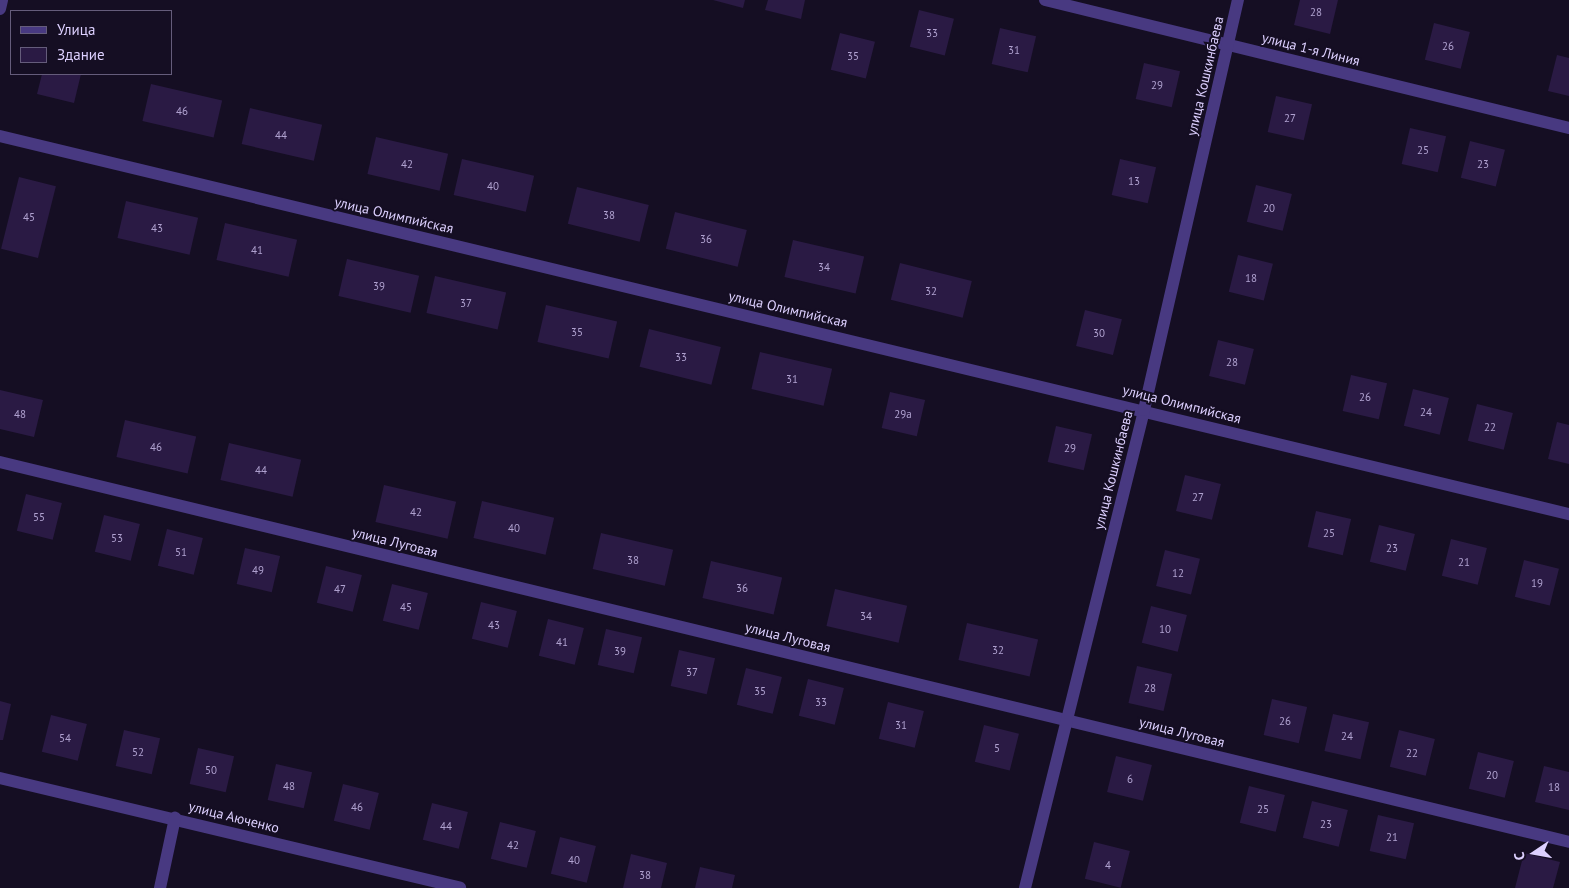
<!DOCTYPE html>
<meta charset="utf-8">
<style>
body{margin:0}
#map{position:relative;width:1569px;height:888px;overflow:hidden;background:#150e23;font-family:"PT Sans",sans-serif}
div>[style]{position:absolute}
.building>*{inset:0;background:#2a1a44;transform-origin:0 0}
.minor>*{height:12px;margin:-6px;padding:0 6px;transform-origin:6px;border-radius:6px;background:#483981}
span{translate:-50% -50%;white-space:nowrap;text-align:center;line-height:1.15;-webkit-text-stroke:4px #150e23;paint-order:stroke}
.number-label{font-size:11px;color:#b0a2d0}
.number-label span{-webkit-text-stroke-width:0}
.street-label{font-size:14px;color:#ddd0ff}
.legend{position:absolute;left:10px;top:10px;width:162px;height:65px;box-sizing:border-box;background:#150e23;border:1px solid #655c7b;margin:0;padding:6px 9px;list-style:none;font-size:15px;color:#ddd0ff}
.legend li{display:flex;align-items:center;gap:10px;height:25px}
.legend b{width:25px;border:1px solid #655c7b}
.north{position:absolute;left:1509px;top:828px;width:50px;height:50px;-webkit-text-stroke:4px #150e23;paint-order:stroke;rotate:258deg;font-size:14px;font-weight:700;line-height:20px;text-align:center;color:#ddd0ff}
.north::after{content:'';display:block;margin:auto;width:18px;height:22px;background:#ddd0ff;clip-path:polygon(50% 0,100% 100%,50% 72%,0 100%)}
</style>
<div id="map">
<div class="building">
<i style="clip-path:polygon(713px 0,745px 0,743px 8px)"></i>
<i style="clip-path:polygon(768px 0,805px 0,801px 19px,765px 10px)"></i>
<i style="clip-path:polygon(1300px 0,1338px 0,1330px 34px,1294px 25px)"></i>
<i style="left:919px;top:10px;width:36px;height:38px;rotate:14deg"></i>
<i style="left:1434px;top:23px;width:37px;height:38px;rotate:14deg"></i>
<i style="left:1000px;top:28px;width:37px;height:37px;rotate:13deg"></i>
<i style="left:840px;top:33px;width:36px;height:38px;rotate:14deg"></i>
<i style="clip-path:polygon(1557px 55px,1569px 58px,1569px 96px,1548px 91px)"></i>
<i style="left:1144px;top:63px;width:37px;height:37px;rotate:13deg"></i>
<i style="clip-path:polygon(42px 74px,81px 74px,74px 103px,37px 94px)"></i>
<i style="left:151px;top:84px;width:73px;height:38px;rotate:13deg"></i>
<i style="left:1276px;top:96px;width:37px;height:37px;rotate:13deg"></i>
<i style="left:250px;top:108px;width:74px;height:37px;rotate:13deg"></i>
<i style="left:1410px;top:128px;width:37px;height:37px;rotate:13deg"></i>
<i style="left:376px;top:137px;width:74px;height:38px;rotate:13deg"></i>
<i style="left:1470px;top:141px;width:36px;height:38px;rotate:14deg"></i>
<i style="left:462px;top:159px;width:74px;height:37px;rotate:13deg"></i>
<i style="left:1120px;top:159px;width:37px;height:37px;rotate:13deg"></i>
<i style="left:19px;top:177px;width:38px;height:74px;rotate:14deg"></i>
<i style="left:1256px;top:185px;width:37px;height:38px;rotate:14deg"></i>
<i style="left:577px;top:187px;width:74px;height:38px;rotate:14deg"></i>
<i style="left:126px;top:201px;width:74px;height:38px;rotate:13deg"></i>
<i style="left:675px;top:212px;width:74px;height:38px;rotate:14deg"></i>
<i style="left:225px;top:223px;width:74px;height:38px;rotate:13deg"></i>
<i style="left:793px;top:240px;width:73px;height:38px;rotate:13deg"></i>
<i style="left:1238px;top:255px;width:36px;height:38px;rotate:14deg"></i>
<i style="left:347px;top:259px;width:74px;height:38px;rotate:13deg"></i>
<i style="left:900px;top:263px;width:74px;height:38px;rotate:14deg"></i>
<i style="left:435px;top:276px;width:73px;height:38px;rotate:13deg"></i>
<i style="left:546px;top:305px;width:73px;height:38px;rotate:13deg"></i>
<i style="left:1085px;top:310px;width:38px;height:37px;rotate:14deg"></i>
<i style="left:649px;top:329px;width:74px;height:39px;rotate:14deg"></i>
<i style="left:1218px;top:340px;width:37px;height:37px;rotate:14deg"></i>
<i style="left:760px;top:352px;width:74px;height:38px;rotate:13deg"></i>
<i style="left:1351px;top:375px;width:37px;height:37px;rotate:13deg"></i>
<i style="left:1413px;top:389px;width:37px;height:38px;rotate:14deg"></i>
<i style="clip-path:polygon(0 390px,43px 400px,34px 437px,0 429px)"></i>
<i style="left:890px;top:392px;width:36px;height:37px;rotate:13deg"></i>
<i style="left:1477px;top:404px;width:37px;height:38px;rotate:14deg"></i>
<i style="left:125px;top:420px;width:73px;height:38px;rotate:13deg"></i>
<i style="clip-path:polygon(1557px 422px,1569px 425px,1569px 464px,1548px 459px)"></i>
<i style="left:1056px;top:426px;width:37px;height:37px;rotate:13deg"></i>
<i style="left:229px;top:443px;width:74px;height:38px;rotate:13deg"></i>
<i style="left:1185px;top:475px;width:37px;height:37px;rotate:14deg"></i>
<i style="left:384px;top:485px;width:74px;height:38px;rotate:13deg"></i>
<i style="left:26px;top:494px;width:37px;height:38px;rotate:14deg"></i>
<i style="left:482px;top:501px;width:74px;height:38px;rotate:13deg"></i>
<i style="left:1316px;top:511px;width:36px;height:37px;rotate:13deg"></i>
<i style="left:104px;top:515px;width:37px;height:38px;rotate:14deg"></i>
<i style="left:1379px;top:525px;width:37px;height:38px;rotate:14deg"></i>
<i style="left:167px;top:529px;width:37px;height:38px;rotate:14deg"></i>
<i style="left:601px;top:533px;width:74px;height:37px;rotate:13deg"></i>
<i style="left:1451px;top:539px;width:37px;height:38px;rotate:14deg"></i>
<i style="left:245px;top:548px;width:36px;height:37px;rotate:13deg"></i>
<i style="left:1165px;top:550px;width:36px;height:37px;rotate:14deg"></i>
<i style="left:1524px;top:560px;width:36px;height:38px;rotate:14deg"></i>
<i style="left:711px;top:561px;width:73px;height:38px;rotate:13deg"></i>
<i style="left:326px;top:566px;width:37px;height:38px;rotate:14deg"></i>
<i style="left:392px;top:584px;width:37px;height:38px;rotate:14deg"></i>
<i style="left:835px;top:589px;width:74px;height:38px;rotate:13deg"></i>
<i style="left:481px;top:602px;width:37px;height:38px;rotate:14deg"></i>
<i style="left:1151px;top:606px;width:37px;height:38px;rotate:14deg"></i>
<i style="left:548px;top:619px;width:37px;height:38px;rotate:14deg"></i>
<i style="left:967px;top:623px;width:73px;height:38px;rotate:13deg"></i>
<i style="left:606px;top:629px;width:37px;height:37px;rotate:13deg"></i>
<i style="left:679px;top:650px;width:37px;height:37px;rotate:13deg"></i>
<i style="left:1137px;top:666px;width:36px;height:38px;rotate:13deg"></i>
<i style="left:746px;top:668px;width:37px;height:38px;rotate:14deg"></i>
<i style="left:808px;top:679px;width:37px;height:38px;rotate:14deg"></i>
<i style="left:1272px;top:699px;width:36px;height:37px;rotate:13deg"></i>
<i style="clip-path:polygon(0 701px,11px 704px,3px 740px,0 740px)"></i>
<i style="left:888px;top:702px;width:37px;height:38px;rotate:14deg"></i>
<i style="left:1333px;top:714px;width:37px;height:38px;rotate:13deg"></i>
<i style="left:51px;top:715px;width:37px;height:38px;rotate:14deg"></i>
<i style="left:984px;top:725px;width:36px;height:38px;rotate:14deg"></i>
<i style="left:124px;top:730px;width:37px;height:37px;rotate:13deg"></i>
<i style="left:1399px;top:730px;width:37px;height:38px;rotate:14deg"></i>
<i style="left:198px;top:748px;width:37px;height:37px;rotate:13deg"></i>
<i style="left:1478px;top:752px;width:37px;height:38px;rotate:14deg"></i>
<i style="left:1116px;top:756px;width:37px;height:37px;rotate:14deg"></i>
<i style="left:276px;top:764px;width:37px;height:37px;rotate:13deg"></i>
<i style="clip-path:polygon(1544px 766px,1569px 772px,1569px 810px,1535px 802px)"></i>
<i style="left:343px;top:784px;width:37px;height:38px;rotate:14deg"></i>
<i style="left:1249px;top:786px;width:37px;height:38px;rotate:14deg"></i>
<i style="left:1312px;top:801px;width:37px;height:38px;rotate:14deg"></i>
<i style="left:432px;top:803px;width:37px;height:38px;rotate:14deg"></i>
<i style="left:1378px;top:815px;width:37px;height:37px;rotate:13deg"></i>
<i style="left:500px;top:822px;width:37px;height:38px;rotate:14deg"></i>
<i style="left:560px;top:837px;width:37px;height:38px;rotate:14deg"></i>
<i style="left:1094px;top:842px;width:37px;height:38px;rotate:14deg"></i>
<i style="clip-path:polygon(1524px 853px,1560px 862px,1553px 888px,1515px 888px)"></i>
<i style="clip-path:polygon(631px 854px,667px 863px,661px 888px,623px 888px)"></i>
<i style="clip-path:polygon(700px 867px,735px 875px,732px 888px,695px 888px)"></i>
</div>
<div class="minor">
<i style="left:1045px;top:0;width:539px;rotate:13.73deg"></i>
<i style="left:0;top:9px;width:9px;rotate:-77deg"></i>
<i style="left:0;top:136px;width:1614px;rotate:13.55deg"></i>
<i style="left:0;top:462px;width:1614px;rotate:13.61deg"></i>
<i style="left:0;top:778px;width:473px;rotate:13.4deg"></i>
<i style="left:160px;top:888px;width:72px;rotate:-77.9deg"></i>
<i style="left:1025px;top:888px;width:493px;rotate:-76deg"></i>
<i style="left:1144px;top:410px;width:421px;rotate:-77.1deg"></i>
</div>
<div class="number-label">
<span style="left:1316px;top:12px">28</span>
<span style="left:932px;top:33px">33</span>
<span style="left:1448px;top:46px">26</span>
<span style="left:1014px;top:50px">31</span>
<span style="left:853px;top:56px">35</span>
<span style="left:1157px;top:85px">29</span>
<span style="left:182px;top:111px">46</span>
<span style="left:1290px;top:118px">27</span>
<span style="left:281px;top:135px">44</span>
<span style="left:1423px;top:150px">25</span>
<span style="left:407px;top:164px">42</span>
<span style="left:1483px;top:164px">23</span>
<span style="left:1134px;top:181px">13</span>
<span style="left:493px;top:186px">40</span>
<span style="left:1269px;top:208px">20</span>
<span style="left:609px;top:215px">38</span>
<span style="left:29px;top:217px">45</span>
<span style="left:157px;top:228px">43</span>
<span style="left:706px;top:239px">36</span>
<span style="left:257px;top:250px">41</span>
<span style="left:824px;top:267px">34</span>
<span style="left:1251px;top:278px">18</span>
<span style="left:379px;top:286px">39</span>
<span style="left:931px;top:291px">32</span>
<span style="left:466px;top:303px">37</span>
<span style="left:577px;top:332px">35</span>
<span style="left:1099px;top:333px">30</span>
<span style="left:681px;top:357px">33</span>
<span style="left:1232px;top:362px">28</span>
<span style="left:792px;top:379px">31</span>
<span style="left:1365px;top:397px">26</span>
<span style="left:1426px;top:412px">24</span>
<span style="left:20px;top:414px">48</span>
<span style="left:903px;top:414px">29а</span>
<span style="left:1490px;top:427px">22</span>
<span style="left:156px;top:447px">46</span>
<span style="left:1070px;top:448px">29</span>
<span style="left:261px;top:470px">44</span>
<span style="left:1198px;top:497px">27</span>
<span style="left:416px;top:512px">42</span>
<span style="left:39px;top:517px">55</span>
<span style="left:514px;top:528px">40</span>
<span style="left:1329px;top:533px">25</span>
<span style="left:117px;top:538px">53</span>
<span style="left:1392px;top:548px">23</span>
<span style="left:181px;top:552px">51</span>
<span style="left:633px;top:560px">38</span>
<span style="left:1464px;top:562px">21</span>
<span style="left:258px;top:570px">49</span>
<span style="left:1178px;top:573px">12</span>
<span style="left:1537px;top:583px">19</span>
<span style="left:742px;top:588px">36</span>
<span style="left:340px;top:589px">47</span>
<span style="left:406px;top:607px">45</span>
<span style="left:866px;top:616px">34</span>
<span style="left:494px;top:625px">43</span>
<span style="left:1165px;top:629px">10</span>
<span style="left:562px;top:642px">41</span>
<span style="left:998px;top:650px">32</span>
<span style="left:620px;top:651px">39</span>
<span style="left:692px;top:672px">37</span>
<span style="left:1150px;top:688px">28</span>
<span style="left:760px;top:691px">35</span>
<span style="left:821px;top:702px">33</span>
<span style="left:1285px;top:721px">26</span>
<span style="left:901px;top:725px">31</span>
<span style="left:1347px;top:736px">24</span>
<span style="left:65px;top:738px">54</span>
<span style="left:997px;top:748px">5</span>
<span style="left:138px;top:752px">52</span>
<span style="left:1412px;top:753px">22</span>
<span style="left:211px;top:770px">50</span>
<span style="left:1492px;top:775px">20</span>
<span style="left:1130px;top:779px">6</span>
<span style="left:289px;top:786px">48</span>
<span style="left:1554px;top:787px">18</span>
<span style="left:357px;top:807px">46</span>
<span style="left:1263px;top:809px">25</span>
<span style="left:1326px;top:824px">23</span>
<span style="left:446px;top:826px">44</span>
<span style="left:1392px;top:837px">21</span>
<span style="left:513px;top:845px">42</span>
<span style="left:574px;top:860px">40</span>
<span style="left:1108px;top:865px">4</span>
<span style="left:645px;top:875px">38</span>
</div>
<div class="street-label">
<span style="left:1311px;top:49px;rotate:14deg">улица 1-я Линия</span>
<span style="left:1205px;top:76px;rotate:-77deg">улица Кошкинбаева</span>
<span style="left:394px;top:215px;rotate:13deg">улица Олимпийская</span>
<span style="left:788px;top:309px;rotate:13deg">улица Олимпийская</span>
<span style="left:1182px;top:404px;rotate:14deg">улица Олимпийская</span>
<span style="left:1113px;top:470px;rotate:-76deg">улица Кошкинбаева</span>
<span style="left:395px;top:542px;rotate:14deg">улица Луговая</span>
<span style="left:788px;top:637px;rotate:14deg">улица Луговая</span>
<span style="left:1182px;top:732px;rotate:14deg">улица Луговая</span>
<span style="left:234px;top:817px;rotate:14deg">улица Аюченко</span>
</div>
<ul class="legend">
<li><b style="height:6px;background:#483981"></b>Улица</li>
<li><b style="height:14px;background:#2a1a44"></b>Здание</li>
</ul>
<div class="north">С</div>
</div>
